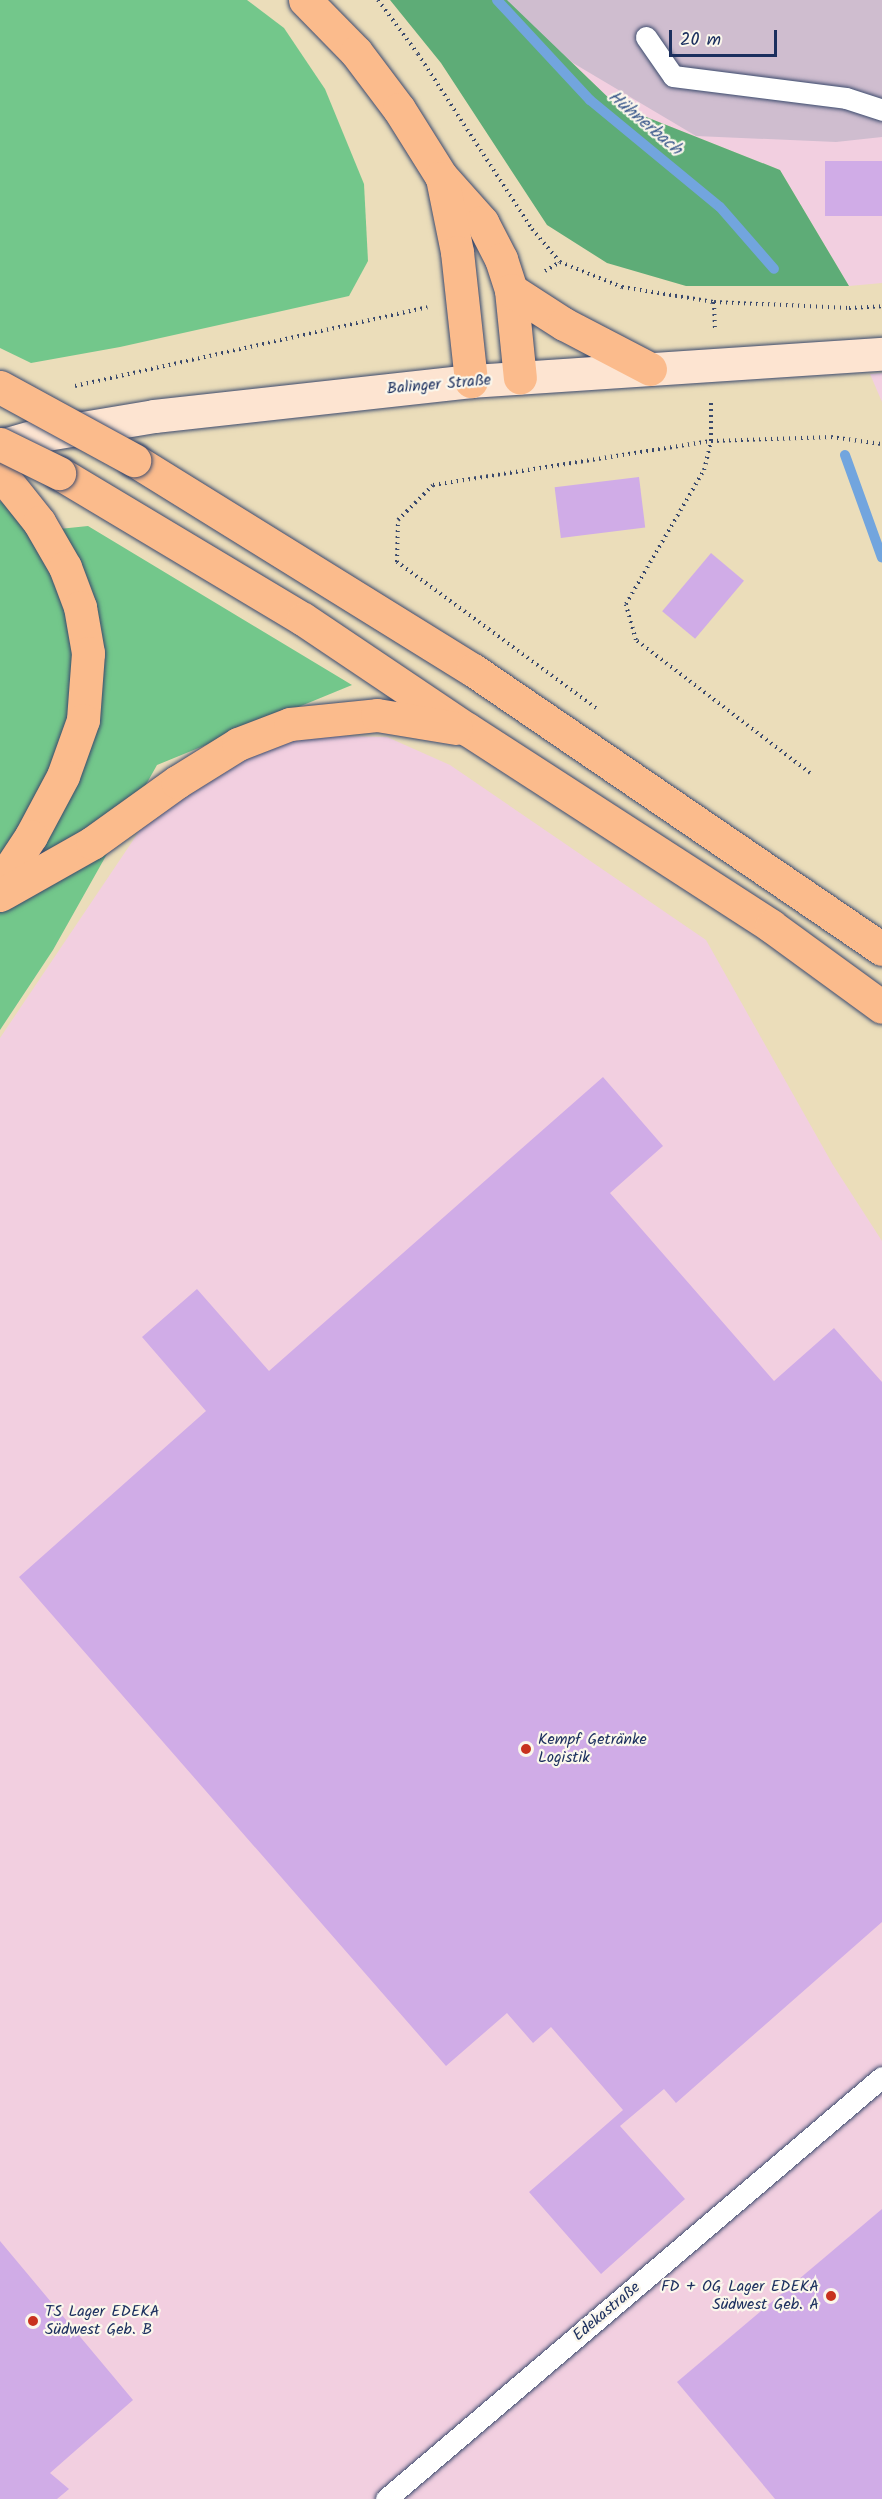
<!DOCTYPE html>
<meta charset="utf-8">
<style>
body{margin:0}
#map{position:relative;width:882px;height:2499px;overflow:hidden;background:#ebddba;font-family:Kalam,sans-serif}
div>[style]{position:absolute}
.built>*{inset:0;background:#f2cfe0}
.industrial>*{inset:0;background:#cfbdcf}
.green>*{inset:0;background:#73c78b}
.forest>*{inset:0;background:#5eac77}
.stream>*{height:10px;margin:-5px;padding:0 5px;transform-origin:5px;border-radius:5px;background:#72a5de}
.building>*{inset:0;background:#d0ace7;transform-origin:0 0}
.path>*{height:4px;margin-top:-2px;transform-origin:0;background:repeating-linear-gradient(90deg,#3a496c 0 1.5px,transparent 0 6px)}
.roads{filter:drop-shadow(0 0 2px #3a496c) drop-shadow(0 0 2px #3a496c)}
.service>*{height:21px;margin:-10.5px;padding:0 10.5px;transform-origin:10.5px;border-radius:10.5px;background:#fff}
.secondary>*{height:33px;margin:-16.5px;padding:0 16.5px;transform-origin:16.5px;border-radius:16.5px;background:#fde4d1}
.trunk>*{height:33px;margin:-16.5px;padding:0 16.5px;transform-origin:16.5px;border-radius:16.5px;background:#fbbb8c}
.bridges{filter:drop-shadow(0 0 2px #3a496c) drop-shadow(0 0 2px #3a496c)}
.trunk-bridge>*{height:33px;margin:-16.5px;padding:0 16.5px;transform-origin:16.5px;border-radius:16.5px;background:#fbbb8c}
.dots>*{width:16px;height:16px;translate:-50% -50%;box-sizing:border-box;border:3px solid #fbf7ec;border-radius:50%}
span{translate:-50% -50%;white-space:nowrap;text-align:center;line-height:1.15;-webkit-text-stroke:4.5px #fbf7ec;paint-order:stroke}
.street-label{font-size:16px;color:#1b2f5e}
.poi-label{font-size:16px;color:#1b2f5e}
.left{translate:0 -50%;text-align:left}
.right{translate:-100% -50%;text-align:right}
.water-label{font-size:18px;color:#39588b;font-style:italic}
.scale{position:absolute;left:669px;top:30px;width:108px;height:27px;box-sizing:border-box;border:3px solid #1b2f5e;border-top:0;padding-left:8px;font-size:18px;line-height:21px;white-space:nowrap;color:#1b2f5e;-webkit-text-stroke:4px #fbf7ec;paint-order:stroke}
</style>
<div id="map">
<div class="built">
<i style="clip-path:polygon(507px 0,882px 0,882px 283px,849px 286px,780px 170px,616px 105px)"></i>
<i style="clip-path:polygon(882px 373px,882px 402px,870px 374px)"></i>
<i style="clip-path:polygon(291px 735px,387px 737px,450px 765px,706px 940px,833px 1165px,882px 1241px,882px 2499px,0 2499px,0 1038px,140px 830px,223px 766px)"></i>
</div>
<div class="industrial">
<i style="clip-path:polygon(495px 0,882px 0,882px 137px,836px 142px,696px 136px,573px 63px)"></i>
</div>
<div class="green">
<i style="clip-path:polygon(0 0,247px 0,284px 28px,325px 89px,364px 184px,368px 261px,349px 296px,120px 347px,31px 363px,0 348px)"></i>
<i style="clip-path:polygon(0 501px,40px 531px,88px 526px,352px 685px,157px 765px,53px 950px,0 1030px)"></i>
</div>
<div class="forest">
<i style="clip-path:polygon(390px 0,507px 0,616px 105px,780px 170px,849px 286px,686px 286px,607px 263px,547px 225px,441px 63px)"></i>
</div>
<div class="stream">
<i style="left:497px;top:0;width:137px;rotate:47.1deg"></i>
<i style="left:590px;top:100px;width:168px;rotate:39.5deg"></i>
<i style="left:720px;top:207px;width:82px;rotate:48.9deg"></i>
<i style="left:845px;top:455px;width:109px;rotate:70.2deg"></i>
</div>
<div class="building">
<i style="left:882px;top:161px;width:55px;height:57px;rotate:90deg"></i>
<i style="left:639px;top:477px;width:51px;height:85px;rotate:83deg"></i>
<i style="left:711px;top:553px;width:43px;height:76px;rotate:40deg"></i>
<i style="clip-path:polygon(603px 1077px,663px 1146px,610px 1193px,774px 1381px,834px 1328px,882px 1382px,882px 1922px,676px 2103px,664px 2089px,620px 2126px,685px 2199px,601px 2274px,529px 2192px,623px 2110px,551px 2027px,533px 2043px,507px 2013px,446px 2066px,19px 1577px,206px 1411px,142px 1337px,197px 1289px,269px 1371px)"></i>
<i style="clip-path:polygon(882px 2209px,882px 2499px,775px 2499px,677px 2382px)"></i>
<i style="clip-path:polygon(0 2241px,133px 2400px,50px 2473px,69px 2489px,57px 2499px,0 2499px)"></i>
</div>
<div class="path">
<i style="left:378px;top:0;width:67px;rotate:53.5deg"></i>
<i style="left:418px;top:54px;width:209px;rotate:56.9deg"></i>
<i style="left:532px;top:229px;width:43px;rotate:49.7deg"></i>
<i style="left:560px;top:262px;width:67px;rotate:22deg"></i>
<i style="left:622px;top:287px;width:93px;rotate:9.3deg"></i>
<i style="left:714px;top:302px;width:30px;rotate:88deg"></i>
<i style="left:545px;top:271px;width:17px;rotate:-31deg"></i>
<i style="left:714px;top:302px;width:135px;rotate:2.5deg"></i>
<i style="left:849px;top:308px;width:33px;rotate:-3deg"></i>
<i style="left:75px;top:386px;width:361px;rotate:-12.6deg"></i>
<i style="left:596px;top:708px;width:247px;rotate:-143.7deg"></i>
<i style="left:397px;top:562px;width:42px;rotate:-88.6deg"></i>
<i style="left:398px;top:520px;width:49px;rotate:-45deg"></i>
<i style="left:433px;top:485px;width:281px;rotate:-9deg"></i>
<i style="left:711px;top:441px;width:42px;rotate:-90deg"></i>
<i style="left:810px;top:773px;width:219px;rotate:-142.6deg"></i>
<i style="left:636px;top:640px;width:37px;rotate:-106deg"></i>
<i style="left:626px;top:604px;width:155px;rotate:-59.8deg"></i>
<i style="left:704px;top:470px;width:30px;rotate:-76deg"></i>
<i style="left:711px;top:441px;width:120px;rotate:-1.9deg"></i>
<i style="left:831px;top:437px;width:51px;rotate:7.8deg"></i>
</div>
<div class="roads">
<div class="service">
<i style="left:646px;top:37px;width:47px;rotate:55.3deg"></i>
<i style="left:673px;top:76px;width:174px;rotate:7.2deg"></i>
<i style="left:846px;top:98px;width:38px;rotate:18deg"></i>
<i style="left:386px;top:2499px;width:651px;rotate:-40.39deg"></i>
</div>
<div class="secondary">
<i style="left:0;top:446px;width:36px;rotate:-16deg"></i>
<i style="left:35px;top:436px;width:121px;rotate:-9.5deg"></i>
<i style="left:154px;top:416px;width:319px;rotate:-6.3deg"></i>
<i style="left:471px;top:381px;width:412px;rotate:-3.8deg"></i>
</div>
<div class="trunk">
<i style="left:305px;top:0;width:73px;rotate:45.6deg"></i>
<i style="left:356px;top:52px;width:71px;rotate:53deg"></i>
<i style="left:399px;top:109px;width:79px;rotate:57.9deg"></i>
<i style="left:441px;top:176px;width:62px;rotate:48.3deg"></i>
<i style="left:482px;top:222px;width:42px;rotate:62.8deg"></i>
<i style="left:501px;top:259px;width:33px;rotate:72deg"></i>
<i style="left:511px;top:290px;width:88px;rotate:84.2deg"></i>
<i style="left:442px;top:178px;width:76px;rotate:78.5deg"></i>
<i style="left:457px;top:252px;width:130px;rotate:83.8deg"></i>
<i style="left:511px;top:290px;width:63px;rotate:32.7deg"></i>
<i style="left:564px;top:324px;width:97px;rotate:27.6deg"></i>
<i style="left:134px;top:460px;width:399px;rotate:31.8deg"></i>
<i style="left:473px;top:670px;width:495px;rotate:34.3deg"></i>
<i style="left:0;top:473px;width:63px;rotate:51.5deg"></i>
<i style="left:39px;top:522px;width:52px;rotate:60deg"></i>
<i style="left:65px;top:567px;width:43px;rotate:69.4deg"></i>
<i style="left:80px;top:607px;width:47px;rotate:80.1deg"></i>
<i style="left:88px;top:653px;width:67px;rotate:94.3deg"></i>
<i style="left:83px;top:720px;width:59px;rotate:109.7deg"></i>
<i style="left:63px;top:776px;width:68px;rotate:118.1deg"></i>
<i style="left:31px;top:836px;width:56px;rotate:123.4deg"></i>
<i style="left:59px;top:473px;width:284px;rotate:30.9deg"></i>
<i style="left:303px;top:619px;width:197px;rotate:33.9deg"></i>
<i style="left:467px;top:729px;width:362px;rotate:32.9deg"></i>
<i style="left:771px;top:926px;width:137px;rotate:36.1deg"></i>
<i style="left:0;top:895px;width:106px;rotate:-29.5deg"></i>
<i style="left:92px;top:843px;width:105px;rotate:-35.7deg"></i>
<i style="left:177px;top:782px;width:72px;rotate:-31.9deg"></i>
<i style="left:238px;top:744px;width:56px;rotate:-21deg"></i>
<i style="left:290px;top:724px;width:87px;rotate:-5.9deg"></i>
<i style="left:377px;top:715px;width:80px;rotate:9.3deg"></i>
</div>
</div>
<div class="bridges">
<div class="trunk-bridge">
<i style="left:0;top:387px;width:153px;rotate:28.6deg"></i>
<i style="left:0;top:444px;width:66px;rotate:26.2deg"></i>
</div>
</div>
<div class="dots">
<i style="left:526px;top:1749px;background:#c8321e"></i>
<i style="left:831px;top:2296px;background:#c8321e"></i>
<i style="left:33px;top:2321px;background:#c8321e"></i>
</div>
<div class="street-label">
<span style="left:439px;top:385px;rotate:-5deg">Balinger Straße</span>
<span style="left:607px;top:2312px;rotate:-40deg">Edekastraße</span>
</div>
<div class="poi-label">
<span class="left" style="left:538px;top:1749px">Kempf Getränke<br>Logistik</span>
<span class="right" style="left:819px;top:2296px">FD + OG Lager EDEKA<br>Südwest Geb. A</span>
<span class="left" style="left:45px;top:2321px">TS Lager EDEKA<br>Südwest Geb. B</span>
</div>
<div class="water-label">
<span style="left:644px;top:124px;rotate:40deg">Hühnerbach</span>
</div>
<div class="scale">20 m</div>
</div>
